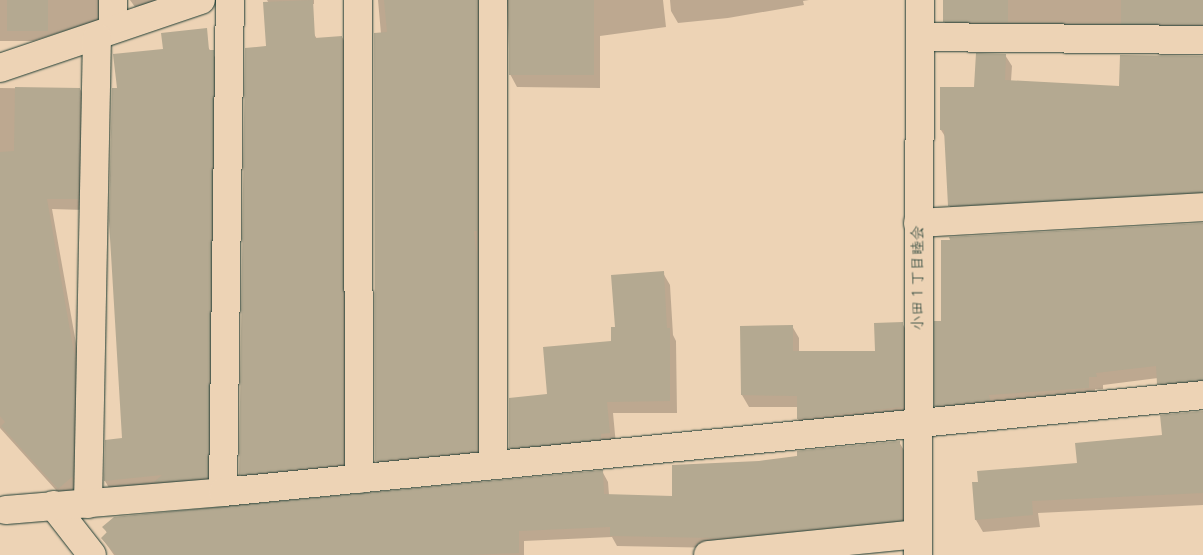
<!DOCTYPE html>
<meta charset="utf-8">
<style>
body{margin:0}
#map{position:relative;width:1203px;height:555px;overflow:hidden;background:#edd3b5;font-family:"Balsamiq Sans","Klee One",sans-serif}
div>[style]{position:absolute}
.shadow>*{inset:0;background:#0003}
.building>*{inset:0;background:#b4a991;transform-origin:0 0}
.roads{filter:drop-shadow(0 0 1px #1f3d34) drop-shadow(0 0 1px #1f3d34)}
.minor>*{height:28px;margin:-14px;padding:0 14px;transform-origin:14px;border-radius:14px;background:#edd3b5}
span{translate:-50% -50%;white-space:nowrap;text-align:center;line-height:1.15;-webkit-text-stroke:5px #edd3b5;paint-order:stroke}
.street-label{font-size:15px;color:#1f3d34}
</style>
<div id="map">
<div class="shadow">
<i style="clip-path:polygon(0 0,108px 0,102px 19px,33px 41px,0 41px)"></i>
<i style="clip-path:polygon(130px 0,162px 0,135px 7px)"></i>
<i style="clip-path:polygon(267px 0,314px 0,314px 4px,270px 5px)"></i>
<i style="clip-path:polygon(378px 0,494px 0,484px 463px,383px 473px,376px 461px,375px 34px,381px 34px)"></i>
<i style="clip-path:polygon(663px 0,666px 27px,600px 36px,600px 88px,517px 87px,510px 74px,507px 0)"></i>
<i style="clip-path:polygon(670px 0,809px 0,803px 1px,804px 5px,728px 18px,678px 23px,671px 11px)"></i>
<i style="clip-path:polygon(944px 0,1203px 0,1203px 37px,951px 34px,944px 21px)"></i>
<i style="clip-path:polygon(314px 34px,317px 39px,342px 37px,348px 48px,349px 475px,246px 485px,240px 474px,267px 48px)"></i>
<i style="clip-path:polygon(207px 46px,220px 64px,214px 490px,112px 493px,105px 481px,123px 439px,118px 90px)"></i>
<i style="clip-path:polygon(1005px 55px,1012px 66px,1011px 81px,1120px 87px,1203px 57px,1203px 203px,956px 217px,949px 205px,946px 138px,941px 130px)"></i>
<i style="clip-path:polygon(0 88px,80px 89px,86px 100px,84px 210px,52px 209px,81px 371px,78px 487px,64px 499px,0 428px)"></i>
<i style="clip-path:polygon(1203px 224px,1203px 392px,1165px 396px,1158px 378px,1103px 385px,1103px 389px,1095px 389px,1096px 400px,942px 418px,935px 406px,942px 322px)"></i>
<i style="clip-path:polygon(663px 273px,670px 285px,673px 335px,676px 341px,677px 413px,613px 413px,616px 445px,517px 460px,510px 448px,548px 395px,612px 343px,616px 328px)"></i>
<i style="clip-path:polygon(902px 323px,909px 335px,909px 419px,805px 431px,798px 419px,798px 407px,749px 407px,742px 395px,792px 326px,799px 338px,799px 352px,877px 352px)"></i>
<i style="clip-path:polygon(1203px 412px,1203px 505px,1038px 513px,1040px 527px,983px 532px,976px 520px,973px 483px,1078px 464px,1164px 436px)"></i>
<i style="clip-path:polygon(899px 442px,905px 452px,908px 530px,722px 548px,617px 546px,612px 537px,524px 541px,524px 555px,114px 555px,102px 538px,107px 533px,104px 527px,602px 471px,608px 482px,609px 495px,673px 497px,759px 462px)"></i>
</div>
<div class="building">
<i style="left:7px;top:0;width:41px;height:31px"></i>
<i style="clip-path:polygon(313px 0,315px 38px,342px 36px,343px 464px,239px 475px,245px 48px,266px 46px,263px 2px)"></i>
<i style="clip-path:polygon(384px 0,477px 0,477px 231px,474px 231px,477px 258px,477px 451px,375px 461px,374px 33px,387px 32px)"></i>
<i style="left:509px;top:0;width:85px;height:75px"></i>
<i style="left:943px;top:0;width:65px;height:22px"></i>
<i style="left:1121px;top:0;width:82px;height:24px"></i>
<i style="clip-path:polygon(207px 28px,209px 50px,214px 50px,208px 478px,154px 482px,162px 475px,104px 481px,105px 440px,122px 438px,109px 221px,112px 88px,117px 88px,113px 54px,163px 49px,161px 33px)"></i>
<i style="clip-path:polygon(976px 53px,1006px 54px,1005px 80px,1119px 86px,1120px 55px,1203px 56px,1203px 192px,948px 206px,944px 130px,940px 130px,940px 87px,974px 87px)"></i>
<i style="clip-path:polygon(15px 87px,80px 88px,78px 199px,47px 199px,75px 359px,73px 476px,58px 489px,1px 426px,5px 422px,0 416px,0 152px,14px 151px)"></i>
<i style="clip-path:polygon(1203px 223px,1203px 380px,1157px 384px,1156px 366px,1096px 373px,1097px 377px,1089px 377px,1089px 388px,989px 395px,990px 400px,934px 406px,934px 321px,941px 321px,941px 240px,950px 240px,949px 237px)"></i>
<i style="clip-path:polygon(664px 271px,667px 328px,670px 328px,670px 401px,607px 402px,610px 433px,601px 434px,601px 439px,509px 448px,509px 398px,547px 394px,543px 347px,611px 341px,611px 327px,615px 327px,611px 275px)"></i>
<i style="clip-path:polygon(903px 322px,903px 407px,797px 419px,797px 396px,741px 395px,740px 326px,793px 325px,793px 351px,875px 351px,874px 323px)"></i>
<i style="clip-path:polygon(1203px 411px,1203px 493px,1032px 501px,1033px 515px,975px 520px,972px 482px,978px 482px,977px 471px,1077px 463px,1075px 443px,1162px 435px,1160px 415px)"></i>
<i style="clip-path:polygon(900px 441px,902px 520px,716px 538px,610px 536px,610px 527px,519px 531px,519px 553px,467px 555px,116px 555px,101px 538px,107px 532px,102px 527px,114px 517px,603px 470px,604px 494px,672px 496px,672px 465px,759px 461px,797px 456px,797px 451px)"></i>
</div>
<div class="roads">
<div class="minor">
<i style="left:358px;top:0;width:479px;rotate:89.9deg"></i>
<i style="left:493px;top:0;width:465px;rotate:90deg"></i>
<i style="left:113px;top:29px;width:29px;rotate:-90deg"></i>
<i style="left:920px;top:37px;width:283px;rotate:0.6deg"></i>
<i style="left:0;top:68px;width:212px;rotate:-18.7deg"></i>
<i style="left:918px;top:223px;width:285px;rotate:-3.2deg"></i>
<i style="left:223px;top:492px;width:492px;rotate:-89.2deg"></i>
<i style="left:88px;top:504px;width:467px;rotate:-88.9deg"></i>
<i style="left:53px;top:505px;width:63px;rotate:52deg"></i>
<i style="left:6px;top:510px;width:218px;rotate:-4.7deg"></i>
<i style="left:223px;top:492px;width:985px;rotate:-5.65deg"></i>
<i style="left:708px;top:555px;width:210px;rotate:-5.7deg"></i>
<i style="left:918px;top:555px;width:555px;rotate:-89.79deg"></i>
</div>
</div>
<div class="street-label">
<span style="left:918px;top:278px;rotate:-90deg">小田１丁目睦会</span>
</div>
</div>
